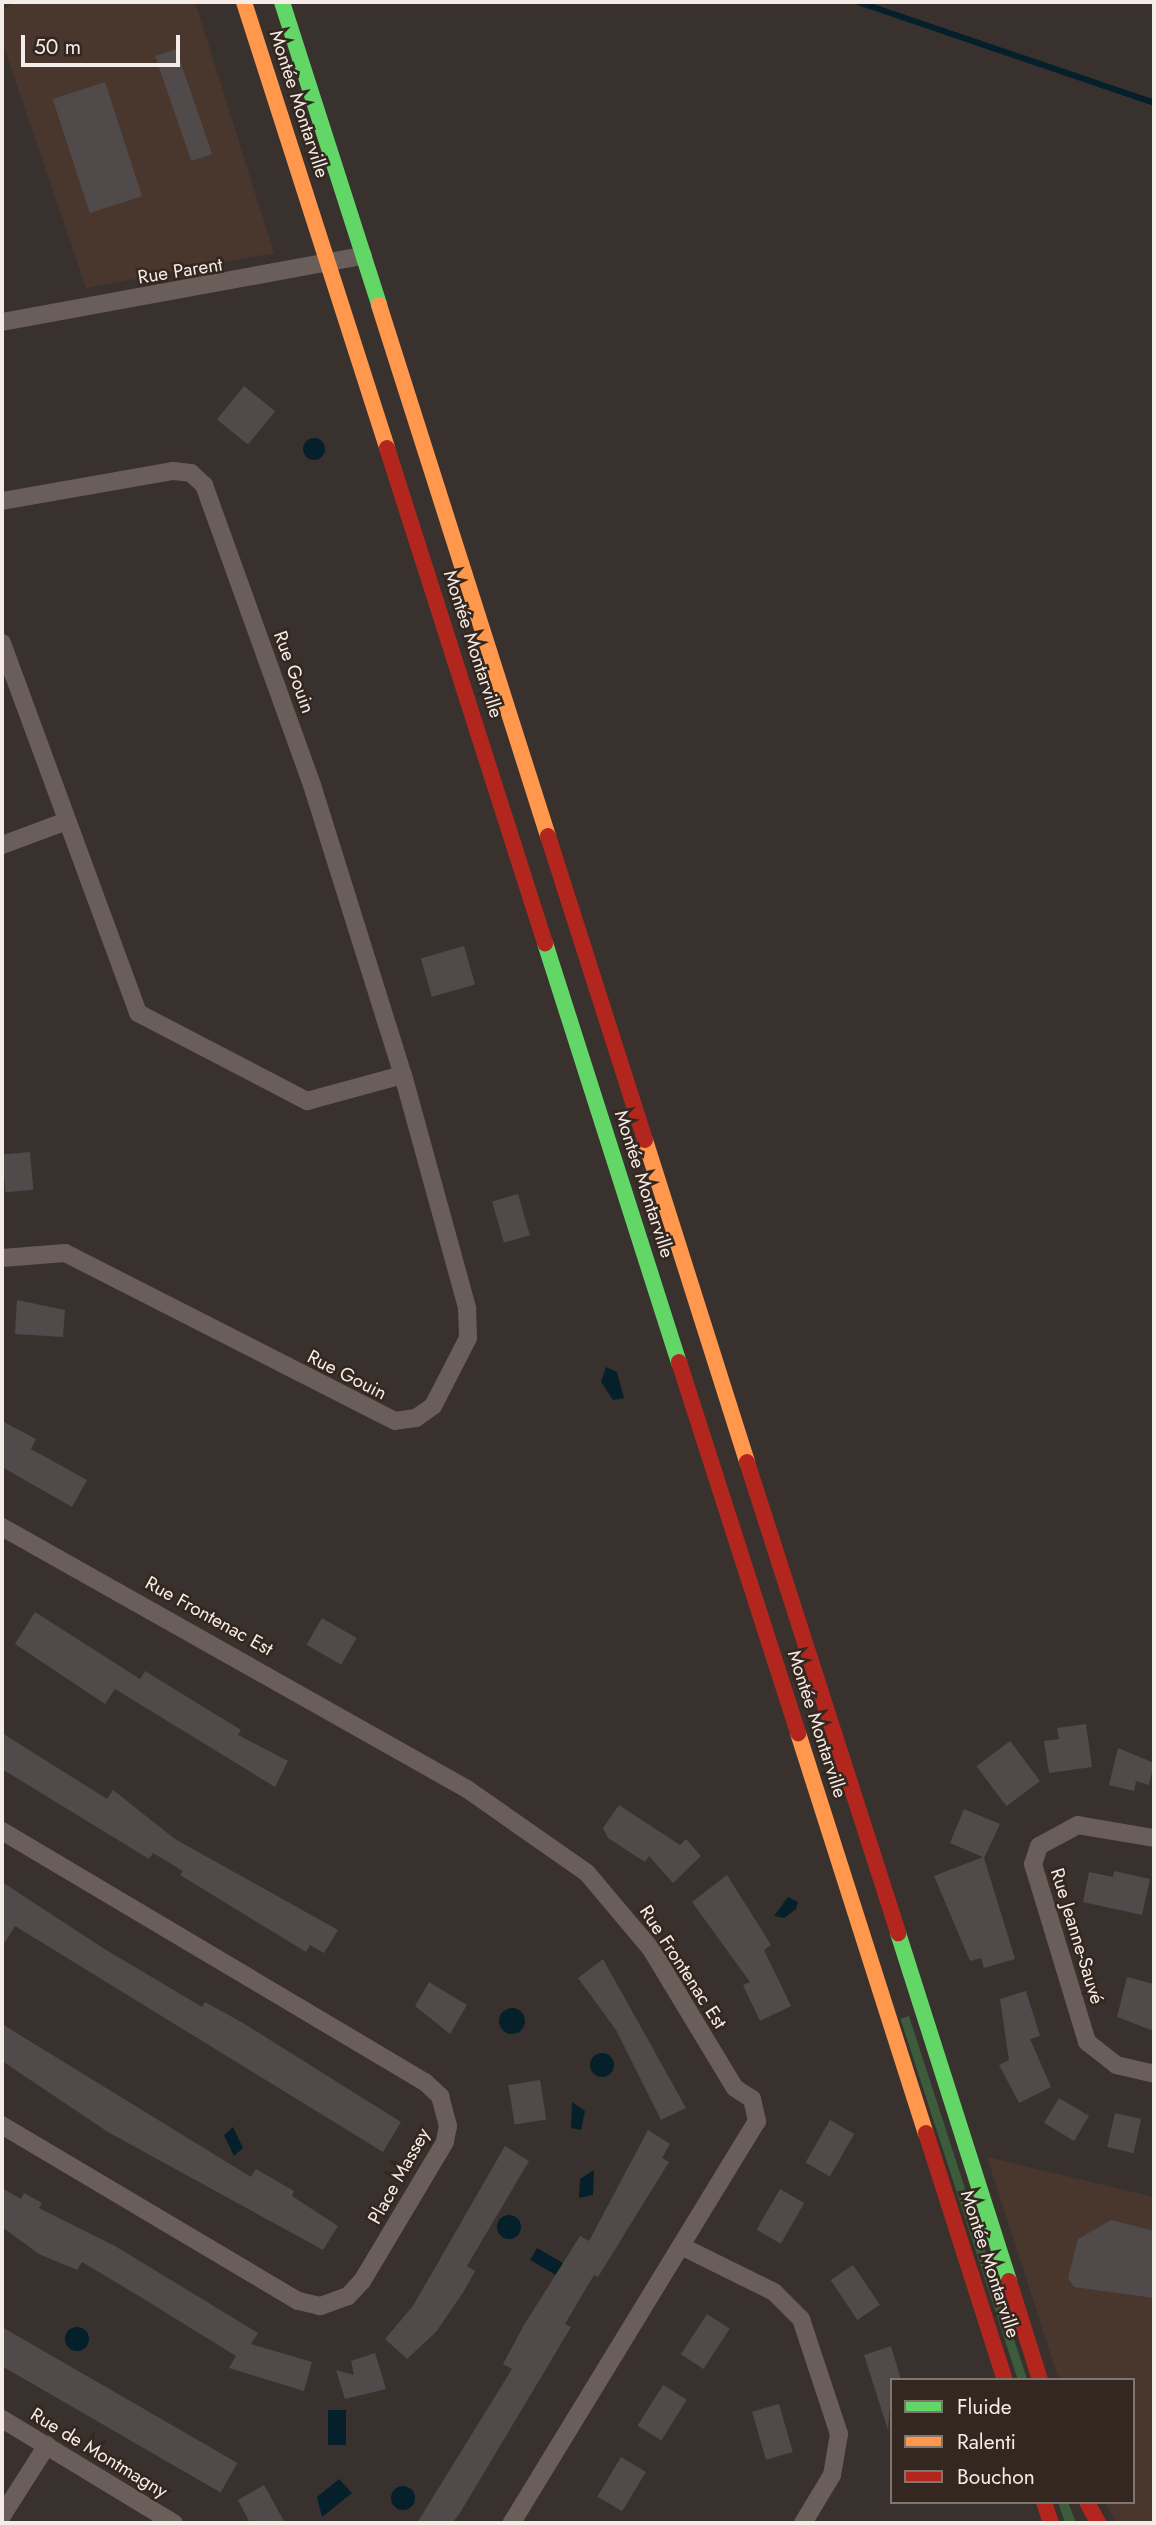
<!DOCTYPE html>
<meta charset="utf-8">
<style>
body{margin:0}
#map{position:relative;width:1156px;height:2525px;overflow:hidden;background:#39312e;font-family:Jost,sans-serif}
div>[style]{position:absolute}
.built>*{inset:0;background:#49372d}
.green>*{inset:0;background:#3c5c3c;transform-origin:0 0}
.water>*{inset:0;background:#05202a;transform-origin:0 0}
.round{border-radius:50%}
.stream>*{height:6px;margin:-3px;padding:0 3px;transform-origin:3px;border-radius:3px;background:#05202a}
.building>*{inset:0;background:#514a4a;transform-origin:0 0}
.street>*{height:18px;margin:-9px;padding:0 9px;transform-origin:9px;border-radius:9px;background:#695e5a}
.fast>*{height:16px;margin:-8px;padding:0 8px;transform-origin:8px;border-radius:8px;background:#63d668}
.slow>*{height:16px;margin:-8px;padding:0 8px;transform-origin:8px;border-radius:8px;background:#ff974d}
.jam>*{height:16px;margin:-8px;padding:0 8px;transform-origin:8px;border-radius:8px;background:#b3261e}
span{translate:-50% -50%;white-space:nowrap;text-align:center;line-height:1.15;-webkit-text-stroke:5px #33271f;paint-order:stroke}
.street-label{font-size:19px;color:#f5ece7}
.frame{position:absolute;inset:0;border:4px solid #f5ece7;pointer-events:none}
.legend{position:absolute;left:890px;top:2378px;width:245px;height:126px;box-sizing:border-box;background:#33271f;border:2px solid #81766f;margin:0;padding:9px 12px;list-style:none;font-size:21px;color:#f5ece7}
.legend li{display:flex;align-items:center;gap:14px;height:35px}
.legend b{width:35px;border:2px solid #81766f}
.scale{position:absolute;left:21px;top:35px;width:159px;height:32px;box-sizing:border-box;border:4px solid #f5ece7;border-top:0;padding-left:9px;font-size:21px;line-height:24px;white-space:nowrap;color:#f5ece7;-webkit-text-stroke:5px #33271f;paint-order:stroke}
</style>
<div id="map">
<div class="built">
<i style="clip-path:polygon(14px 2px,195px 2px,274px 253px,86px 288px,2px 41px,2px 11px)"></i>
<i style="clip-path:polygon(987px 2157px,1154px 2197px,1154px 2523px,1117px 2523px,1104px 2502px,1133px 2502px,1133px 2380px,1059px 2380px)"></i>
</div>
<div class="green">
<i style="left:909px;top:2016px;width:383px;height:9px;rotate:72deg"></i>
<i style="clip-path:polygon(1058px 2502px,1068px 2502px,1076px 2523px,1065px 2523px)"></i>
</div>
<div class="water">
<i class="round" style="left:303px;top:438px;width:22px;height:22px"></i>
<i style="clip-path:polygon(606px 1367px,617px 1372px,624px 1398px,613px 1400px,601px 1382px)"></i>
<i style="clip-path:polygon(788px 1897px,798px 1902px,796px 1909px,784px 1918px,774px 1916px)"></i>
<i class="round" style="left:499px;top:2008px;width:26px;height:26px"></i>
<i class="round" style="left:590px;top:2053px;width:24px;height:24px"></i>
<i style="clip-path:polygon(572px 2102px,585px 2111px,581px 2130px,571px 2128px)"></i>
<i style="clip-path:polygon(233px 2127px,243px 2148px,234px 2156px,224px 2135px)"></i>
<i style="clip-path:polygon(594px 2170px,593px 2195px,579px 2198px,580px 2179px)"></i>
<i class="round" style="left:497px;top:2215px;width:24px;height:24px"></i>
<i style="left:537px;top:2248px;width:30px;height:14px;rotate:30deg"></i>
<i class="round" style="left:65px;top:2327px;width:24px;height:24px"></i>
<i style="left:346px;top:2410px;width:35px;height:18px;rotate:90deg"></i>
<i style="clip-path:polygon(339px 2479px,352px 2493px,322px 2517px,317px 2497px)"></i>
<i class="round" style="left:391px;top:2486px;width:24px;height:24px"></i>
</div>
<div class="stream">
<i style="left:858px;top:2px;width:313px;rotate:18.8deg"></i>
</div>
<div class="building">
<i style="left:176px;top:49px;width:111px;height:22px;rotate:71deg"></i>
<i style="left:105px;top:82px;width:120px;height:55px;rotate:72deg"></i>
<i style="left:244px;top:386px;width:40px;height:43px;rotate:39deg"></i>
<i style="left:464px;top:946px;width:40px;height:45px;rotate:74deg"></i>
<i style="left:30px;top:1152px;width:38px;height:28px;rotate:85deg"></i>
<i style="left:518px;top:1194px;width:43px;height:27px;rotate:74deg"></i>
<i style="clip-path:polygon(17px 1300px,65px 1310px,63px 1337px,15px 1334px)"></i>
<i style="clip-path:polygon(2px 1421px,36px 1439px,31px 1449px,87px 1480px,72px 1507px,2px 1467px)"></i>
<i style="clip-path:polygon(35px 1612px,140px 1679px,145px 1671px,241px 1730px,238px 1735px,288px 1761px,275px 1787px,115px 1689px,105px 1704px,15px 1644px)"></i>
<i style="left:322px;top:1618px;width:40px;height:31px;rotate:30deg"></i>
<i style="clip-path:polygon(1086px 1724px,1092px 1767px,1049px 1773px,1044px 1741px,1059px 1739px,1057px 1728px)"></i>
<i style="clip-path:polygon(2px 1733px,107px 1799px,113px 1790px,175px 1839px,338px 1930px,324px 1953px,310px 1945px,306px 1952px,180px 1875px,183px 1871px,153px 1853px,149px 1859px,2px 1769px)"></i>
<i style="left:1010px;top:1741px;width:50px;height:42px;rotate:53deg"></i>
<i style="clip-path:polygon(1118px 1748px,1154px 1763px,1149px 1785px,1136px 1781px,1134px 1791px,1109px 1785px)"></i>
<i style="clip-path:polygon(619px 1805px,680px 1845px,686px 1839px,701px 1856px,673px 1883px,649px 1856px,645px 1862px,608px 1838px,603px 1828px)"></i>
<i style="clip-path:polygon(964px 1809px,1000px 1824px,984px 1858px,1015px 1959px,984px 1968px,981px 1958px,970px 1961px,934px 1876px,983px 1857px,950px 1843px)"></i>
<i style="clip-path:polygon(1114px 1871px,1150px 1879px,1142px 1915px,1083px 1902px,1089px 1872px,1113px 1877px)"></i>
<i style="clip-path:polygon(727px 1875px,771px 1945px,764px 1950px,791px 2006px,760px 2021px,743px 1985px,750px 1982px,692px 1902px)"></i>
<i style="clip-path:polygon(2px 1882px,103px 1948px,202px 2007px,205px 2002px,243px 2023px,401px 2122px,383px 2152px,15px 1926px,2px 1947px)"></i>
<i style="clip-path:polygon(603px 1959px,686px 2108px,661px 2120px,616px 2030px,578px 1978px)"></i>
<i style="clip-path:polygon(1127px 1977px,1154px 1984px,1154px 2031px,1117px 2017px)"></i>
<i style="clip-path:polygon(429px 1982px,467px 2005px,450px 2034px,415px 2006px)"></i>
<i style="clip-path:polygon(1026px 1991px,1040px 2036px,1030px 2039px,1051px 2087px,1019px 2103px,999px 2065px,1009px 2060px,1000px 1999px)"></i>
<i style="clip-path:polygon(2px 2024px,251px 2177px,256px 2169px,294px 2191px,292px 2196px,338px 2226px,323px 2250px,108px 2132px,2px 2061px)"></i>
<i style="left:540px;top:2080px;width:40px;height:32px;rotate:81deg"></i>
<i style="left:1059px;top:2098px;width:35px;height:29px;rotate:31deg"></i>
<i style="left:1115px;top:2113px;width:27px;height:35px;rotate:13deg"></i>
<i style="left:830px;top:2120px;width:28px;height:49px;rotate:30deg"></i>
<i style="clip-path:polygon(648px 2130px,670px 2144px,662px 2158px,669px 2162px,598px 2277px,594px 2275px,565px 2324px,571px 2327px,460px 2513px,452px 2523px,417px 2523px,512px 2369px,503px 2364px,524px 2325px,580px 2236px,589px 2241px)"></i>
<i style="clip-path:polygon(505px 2146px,529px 2161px,467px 2266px,475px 2271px,464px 2291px,436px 2332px,407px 2359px,385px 2339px,413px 2306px)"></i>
<i style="clip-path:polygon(2px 2188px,21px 2199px,24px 2193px,42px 2203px,39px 2208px,115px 2246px,258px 2333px,251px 2344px,312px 2362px,304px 2391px,229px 2368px,236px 2356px,134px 2293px,82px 2262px,77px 2270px,39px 2254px,2px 2227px)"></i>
<i style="left:780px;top:2189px;width:28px;height:47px;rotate:30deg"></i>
<i style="clip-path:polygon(1111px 2220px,1154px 2231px,1154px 2298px,1074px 2287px,1068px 2278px,1078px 2239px)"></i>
<i style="left:853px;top:2265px;width:48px;height:27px;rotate:56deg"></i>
<i style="left:707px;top:2314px;width:27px;height:48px;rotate:33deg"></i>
<i style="left:2px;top:2327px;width:272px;height:34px;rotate:30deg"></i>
<i style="clip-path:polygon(891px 2346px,901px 2380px,892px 2380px,888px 2430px,864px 2355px)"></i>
<i style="clip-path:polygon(375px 2353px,386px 2389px,345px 2399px,336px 2370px,354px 2375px,351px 2361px)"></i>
<i style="left:663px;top:2385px;width:28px;height:48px;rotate:32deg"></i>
<i style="left:779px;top:2404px;width:50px;height:28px;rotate:74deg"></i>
<i style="left:621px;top:2457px;width:29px;height:46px;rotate:31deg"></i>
<i style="clip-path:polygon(264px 2485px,285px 2523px,250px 2523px,238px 2500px)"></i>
</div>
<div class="street">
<i style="left:2px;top:322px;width:367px;rotate:-10.4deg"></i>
<i style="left:2px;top:501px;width:174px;rotate:-10deg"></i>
<i style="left:173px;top:471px;width:18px;rotate:6deg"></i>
<i style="left:191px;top:473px;width:18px;rotate:43deg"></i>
<i style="left:204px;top:485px;width:319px;rotate:70.2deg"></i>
<i style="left:312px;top:785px;width:304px;rotate:72.6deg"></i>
<i style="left:403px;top:1075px;width:242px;rotate:74.6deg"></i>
<i style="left:467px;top:1308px;width:30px;rotate:88deg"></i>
<i style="left:468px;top:1338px;width:76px;rotate:117.2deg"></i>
<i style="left:433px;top:1406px;width:21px;rotate:145deg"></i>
<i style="left:416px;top:1418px;width:21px;rotate:172deg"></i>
<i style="left:395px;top:1421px;width:370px;rotate:-153deg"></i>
<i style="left:65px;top:1253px;width:63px;rotate:175.5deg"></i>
<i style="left:2px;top:643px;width:394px;rotate:69.8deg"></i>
<i style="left:138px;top:1013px;width:191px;rotate:27.5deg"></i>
<i style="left:307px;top:1101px;width:99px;rotate:-15.2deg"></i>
<i style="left:2px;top:845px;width:69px;rotate:-20.3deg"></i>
<i style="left:2px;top:1527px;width:534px;rotate:29.4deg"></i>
<i style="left:467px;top:1789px;width:146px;rotate:35deg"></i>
<i style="left:587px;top:1873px;width:99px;rotate:49.9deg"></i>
<i style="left:651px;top:1949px;width:162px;rotate:58.9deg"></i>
<i style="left:735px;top:2088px;width:20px;rotate:33deg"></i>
<i style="left:752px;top:2099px;width:23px;rotate:77deg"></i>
<i style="left:757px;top:2121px;width:471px;rotate:121.4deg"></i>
<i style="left:2px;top:1831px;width:492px;rotate:30.7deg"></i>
<i style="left:425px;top:2082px;width:21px;rotate:43deg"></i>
<i style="left:440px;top:2096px;width:31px;rotate:75deg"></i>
<i style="left:448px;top:2126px;width:16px;rotate:101deg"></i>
<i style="left:445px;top:2142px;width:162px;rotate:120.8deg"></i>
<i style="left:362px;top:2281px;width:21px;rotate:133deg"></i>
<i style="left:348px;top:2296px;width:30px;rotate:160deg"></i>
<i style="left:320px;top:2306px;width:23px;rotate:-167deg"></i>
<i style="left:298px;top:2301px;width:344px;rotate:-149.3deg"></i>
<i style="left:1154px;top:1838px;width:77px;rotate:-170.3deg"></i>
<i style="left:1078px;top:1825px;width:44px;rotate:151.7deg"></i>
<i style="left:1039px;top:1846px;width:19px;rotate:108deg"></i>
<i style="left:1033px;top:1864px;width:186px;rotate:73.1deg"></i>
<i style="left:1087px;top:2042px;width:37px;rotate:38deg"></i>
<i style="left:1116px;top:2065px;width:39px;rotate:13deg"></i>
<i style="left:681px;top:2246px;width:104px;rotate:26.3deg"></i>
<i style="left:774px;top:2292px;width:38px;rotate:45deg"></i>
<i style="left:801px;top:2319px;width:121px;rotate:71.7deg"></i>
<i style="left:839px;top:2434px;width:42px;rotate:99.7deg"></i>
<i style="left:832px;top:2475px;width:56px;rotate:121.1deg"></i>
<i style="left:2px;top:2419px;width:201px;rotate:31.2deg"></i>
<i style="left:2px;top:2516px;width:84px;rotate:-57.6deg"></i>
</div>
<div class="fast">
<i style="left:282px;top:2px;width:318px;rotate:72.2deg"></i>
<i style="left:545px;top:943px;width:440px;rotate:72.3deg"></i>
<i style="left:898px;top:1933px;width:365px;rotate:72.3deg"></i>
</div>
<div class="slow">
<i style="left:244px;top:2px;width:468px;rotate:72.2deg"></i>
<i style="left:379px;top:305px;width:557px;rotate:72.35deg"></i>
<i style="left:645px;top:1140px;width:338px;rotate:72.4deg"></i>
<i style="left:798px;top:1733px;width:420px;rotate:72.3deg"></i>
</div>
<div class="jam">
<i style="left:387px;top:448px;width:520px;rotate:72.3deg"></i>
<i style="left:548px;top:836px;width:319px;rotate:72.3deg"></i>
<i style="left:679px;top:1362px;width:390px;rotate:72.2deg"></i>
<i style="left:747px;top:1462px;width:495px;rotate:72.2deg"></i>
<i style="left:926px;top:2133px;width:259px;rotate:72.3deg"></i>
<i style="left:1009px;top:2281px;width:104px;rotate:72.6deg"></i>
<i style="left:1044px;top:2502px;width:22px;rotate:72deg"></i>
<i style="left:1087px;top:2502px;width:24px;rotate:62deg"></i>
</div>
<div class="street-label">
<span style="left:299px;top:104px;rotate:72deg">Montée Montarville</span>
<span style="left:180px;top:271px;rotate:-9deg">Rue Parent</span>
<span style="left:473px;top:644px;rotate:72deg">Montée Montarville</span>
<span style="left:294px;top:672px;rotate:70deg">Rue Gouin</span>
<span style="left:644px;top:1184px;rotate:72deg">Montée Montarville</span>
<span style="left:347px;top:1375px;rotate:27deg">Rue Gouin</span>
<span style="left:209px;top:1616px;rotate:29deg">Rue Frontenac Est</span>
<span style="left:817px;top:1724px;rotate:72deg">Montée Montarville</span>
<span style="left:1077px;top:1936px;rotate:73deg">Rue Jeanne-Sauvé</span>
<span style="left:683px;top:1967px;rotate:57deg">Rue Frontenac Est</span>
<span style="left:399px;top:2176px;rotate:-61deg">Place Massey</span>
<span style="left:990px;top:2264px;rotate:72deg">Montée Montarville</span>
<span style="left:99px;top:2453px;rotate:31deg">Rue de Montmagny</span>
</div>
<div class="frame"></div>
<ul class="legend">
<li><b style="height:9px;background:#63d668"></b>Fluide</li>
<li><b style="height:9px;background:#ff974d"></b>Ralenti</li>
<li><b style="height:9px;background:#b3261e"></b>Bouchon</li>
</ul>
<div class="scale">50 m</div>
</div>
